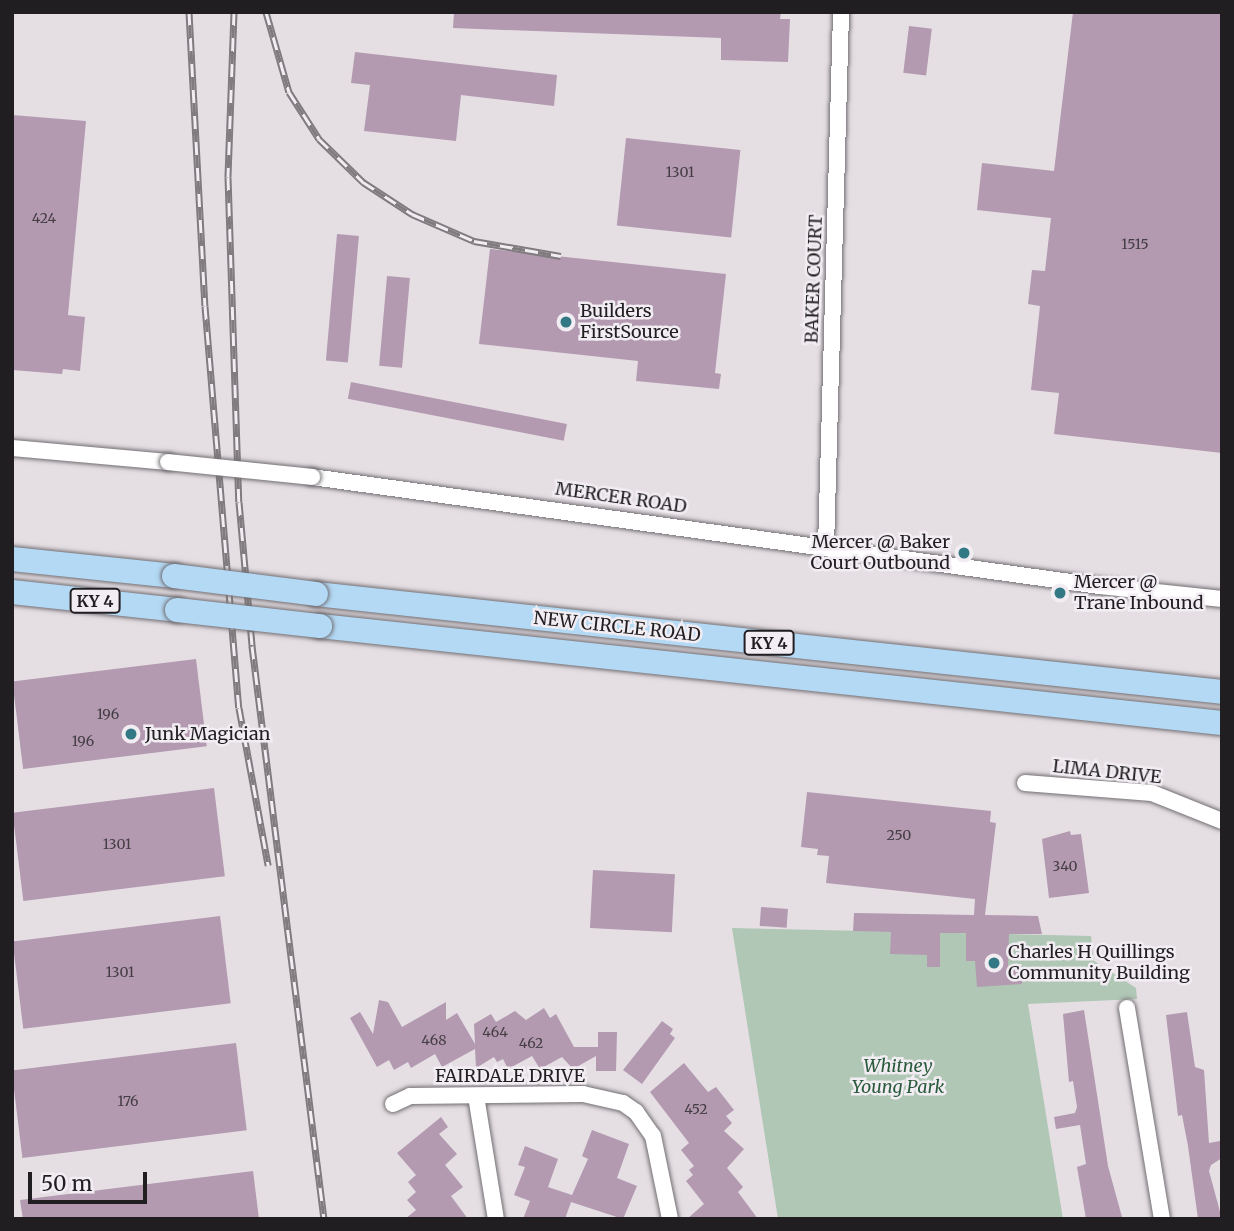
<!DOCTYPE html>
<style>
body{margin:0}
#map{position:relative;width:1234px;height:1231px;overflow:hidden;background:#e5dfe4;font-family:Merriweather,serif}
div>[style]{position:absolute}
.green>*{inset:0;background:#b0c7b6}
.building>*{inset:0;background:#b39ab1;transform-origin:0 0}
.roads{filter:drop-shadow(0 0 2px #726e72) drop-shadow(0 0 2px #726e72)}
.minor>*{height:16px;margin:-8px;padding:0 8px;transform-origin:8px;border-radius:8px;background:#fff}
.highway>*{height:24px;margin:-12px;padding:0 12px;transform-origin:12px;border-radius:12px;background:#b3d9f5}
.rail>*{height:7px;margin-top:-3.5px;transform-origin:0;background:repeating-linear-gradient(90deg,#f2edf2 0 13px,#7f7b7e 0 26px);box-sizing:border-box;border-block:2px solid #7f7b7e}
.bridges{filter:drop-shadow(0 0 2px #726e72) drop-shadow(0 0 2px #726e72)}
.minor-bridge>*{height:16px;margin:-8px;padding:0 8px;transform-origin:8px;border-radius:8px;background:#fff}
.highway-bridge>*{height:24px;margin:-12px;padding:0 12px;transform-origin:12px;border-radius:12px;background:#b3d9f5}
.dots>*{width:19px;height:19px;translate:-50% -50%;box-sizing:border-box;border:4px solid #f2edf2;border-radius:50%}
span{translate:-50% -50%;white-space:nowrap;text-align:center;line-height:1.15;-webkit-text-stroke:5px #f2edf2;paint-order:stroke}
.number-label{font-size:14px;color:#453d44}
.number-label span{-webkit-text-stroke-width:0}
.shield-label span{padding:2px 5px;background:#f2edf2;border:2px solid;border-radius:5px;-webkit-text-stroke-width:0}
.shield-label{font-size:16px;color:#201e20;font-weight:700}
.street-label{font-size:18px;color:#201e20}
.poi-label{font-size:18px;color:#201e20}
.left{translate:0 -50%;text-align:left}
.right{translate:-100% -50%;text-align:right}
.park-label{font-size:18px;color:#2a5b3c;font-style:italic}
.frame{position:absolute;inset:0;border:14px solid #201e20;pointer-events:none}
.scale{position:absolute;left:28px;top:1172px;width:119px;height:32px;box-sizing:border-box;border:4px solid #201e20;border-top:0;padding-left:9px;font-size:21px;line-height:24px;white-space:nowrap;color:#201e20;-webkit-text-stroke:5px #f2edf2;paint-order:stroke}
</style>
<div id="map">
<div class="green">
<i style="clip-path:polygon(732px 928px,1091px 936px,1094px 961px,1136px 988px,1137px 999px,1028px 1004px,1063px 1219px,778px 1219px)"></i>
</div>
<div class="building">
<i style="clip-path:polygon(454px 12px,781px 12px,780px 19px,790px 19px,788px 62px,721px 60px,721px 38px,453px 28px)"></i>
<i style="clip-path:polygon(1073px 12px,1222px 12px,1222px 453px,1054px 434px,1059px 393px,1031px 390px,1040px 306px,1028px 304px,1032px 270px,1045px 271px,1051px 218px,977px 210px,982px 163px,1054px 171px)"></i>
<i style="left:909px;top:26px;width:23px;height:47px;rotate:7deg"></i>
<i style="clip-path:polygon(355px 52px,557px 75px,554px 106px,461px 95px,456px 141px,364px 131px,370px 85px,351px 83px)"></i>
<i style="clip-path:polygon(12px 115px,86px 121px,68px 315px,85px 317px,80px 371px,63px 369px,62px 374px,12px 370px)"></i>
<i style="left:626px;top:138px;width:115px;height:88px;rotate:6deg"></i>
<i style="left:337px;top:234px;width:22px;height:127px;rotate:5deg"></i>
<i style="clip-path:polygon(490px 249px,726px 274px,715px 373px,721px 374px,719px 389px,636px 381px,638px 361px,479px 344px)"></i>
<i style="left:387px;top:276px;width:23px;height:90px;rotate:5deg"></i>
<i style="left:351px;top:382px;width:220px;height:17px;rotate:11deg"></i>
<i style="left:196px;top:659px;width:88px;height:185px;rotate:83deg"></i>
<i style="left:214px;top:788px;width:89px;height:203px;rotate:83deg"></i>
<i style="clip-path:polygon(807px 792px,991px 811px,990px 822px,996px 823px,985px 915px,1038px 916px,1042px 934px,1009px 934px,1008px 966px,1022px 966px,1022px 984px,977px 987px,975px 961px,966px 961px,966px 933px,940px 933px,940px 967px,927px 967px,927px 955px,890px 954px,891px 932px,853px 931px,854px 913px,974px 915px,975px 899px,826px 883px,829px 856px,817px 855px,818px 849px,801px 847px)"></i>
<i style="clip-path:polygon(1070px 831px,1071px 835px,1081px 834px,1089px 893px,1049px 898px,1042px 839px)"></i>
<i style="left:593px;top:870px;width:82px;height:58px;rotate:3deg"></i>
<i style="left:761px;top:907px;width:27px;height:19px;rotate:4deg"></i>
<i style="left:220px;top:916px;width:88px;height:209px;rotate:83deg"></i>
<i style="clip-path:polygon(379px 1000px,388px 1002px,402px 1027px,446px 1002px,446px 1020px,457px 1013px,475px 1044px,474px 1024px,491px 1014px,496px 1022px,515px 1011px,526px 1020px,544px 1008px,550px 1018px,556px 1014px,574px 1047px,598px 1047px,598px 1032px,617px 1032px,616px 1071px,596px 1071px,596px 1056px,573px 1069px,562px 1057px,540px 1069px,532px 1056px,508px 1069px,503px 1059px,497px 1062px,494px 1057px,476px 1068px,475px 1049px,442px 1067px,435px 1054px,411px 1068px,408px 1062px,394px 1070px,389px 1060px,377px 1067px,350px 1018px,360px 1012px,373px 1034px)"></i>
<i style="clip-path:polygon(1084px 1010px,1108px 1166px,1122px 1217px,1086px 1219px,1077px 1167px,1086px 1164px,1080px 1125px,1056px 1129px,1054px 1117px,1075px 1113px,1077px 1107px,1073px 1081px,1069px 1082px,1063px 1014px)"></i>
<i style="clip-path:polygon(1187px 1012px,1195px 1067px,1204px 1070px,1209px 1143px,1220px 1141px,1222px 1149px,1222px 1158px,1211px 1165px,1209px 1171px,1222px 1219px,1198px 1219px,1188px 1146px,1182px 1115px,1178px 1116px,1166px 1015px)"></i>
<i style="clip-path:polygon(662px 1021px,673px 1029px,670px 1034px,675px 1038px,642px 1084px,623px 1070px)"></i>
<i style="left:236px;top:1043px;width:88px;height:226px;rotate:83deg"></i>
<i style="clip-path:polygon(684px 1063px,708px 1092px,716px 1087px,734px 1110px,726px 1116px,732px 1123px,724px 1131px,744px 1149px,727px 1168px,743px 1187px,738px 1192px,758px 1219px,687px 1219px,704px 1204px,686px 1181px,693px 1175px,689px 1170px,694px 1166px,681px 1150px,689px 1143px,650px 1092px)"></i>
<i style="clip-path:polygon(441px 1117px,448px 1127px,439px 1134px,457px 1154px,445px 1165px,463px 1187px,451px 1196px,468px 1219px,405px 1219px,416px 1210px,407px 1200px,416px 1192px,408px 1182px,416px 1175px,397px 1153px)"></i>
<i style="clip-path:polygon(592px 1130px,629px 1144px,617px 1178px,637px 1186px,623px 1219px,571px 1202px,565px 1219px,523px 1219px,530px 1201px,514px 1195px,525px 1167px,518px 1165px,525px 1146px,558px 1159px,548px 1187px,572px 1195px,588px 1159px,582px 1156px)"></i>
<i style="clip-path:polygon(253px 1171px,259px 1219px,23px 1219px,20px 1200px)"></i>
</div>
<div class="roads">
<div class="minor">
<i style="left:12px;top:448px;width:157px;rotate:5.1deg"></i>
<i style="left:312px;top:477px;width:796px;rotate:7.88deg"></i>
<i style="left:1100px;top:586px;width:123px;rotate:6.1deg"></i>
<i style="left:826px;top:547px;width:535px;rotate:-88.39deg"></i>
<i style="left:1025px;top:783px;width:127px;rotate:4.5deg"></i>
<i style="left:1152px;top:793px;width:75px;rotate:21.8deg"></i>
<i style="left:1127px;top:1008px;width:214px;rotate:80.6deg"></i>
<i style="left:476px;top:1096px;width:125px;rotate:80.8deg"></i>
<i style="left:393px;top:1104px;width:19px;rotate:-25deg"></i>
<i style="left:410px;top:1096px;width:173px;rotate:-0.7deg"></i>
<i style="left:583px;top:1094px;width:41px;rotate:12.7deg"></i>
<i style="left:623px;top:1103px;width:16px;rotate:35deg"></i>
<i style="left:636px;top:1112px;width:29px;rotate:55deg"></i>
<i style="left:653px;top:1136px;width:85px;rotate:78.4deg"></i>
</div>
<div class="highway">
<i style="left:12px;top:559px;width:163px;rotate:6deg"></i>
<i style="left:12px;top:592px;width:166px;rotate:6.2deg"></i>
<i style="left:316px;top:594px;width:911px;rotate:6.17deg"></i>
<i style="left:320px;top:626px;width:907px;rotate:6.14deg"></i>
</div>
</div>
<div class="rail">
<i style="left:189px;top:12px;width:294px;rotate:86.9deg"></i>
<i style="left:205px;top:306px;width:403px;rotate:85.2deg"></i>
<i style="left:239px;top:708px;width:160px;rotate:79.5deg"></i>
<i style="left:234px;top:12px;width:165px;rotate:92.1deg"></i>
<i style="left:228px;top:177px;width:325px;rotate:88.1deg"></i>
<i style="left:239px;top:502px;width:145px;rotate:84.8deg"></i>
<i style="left:252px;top:646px;width:578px;rotate:82.84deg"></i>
<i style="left:266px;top:12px;width:83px;rotate:74deg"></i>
<i style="left:289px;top:92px;width:56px;rotate:57.4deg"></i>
<i style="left:319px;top:139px;width:62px;rotate:44.3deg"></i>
<i style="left:363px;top:182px;width:59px;rotate:33.1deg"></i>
<i style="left:412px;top:214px;width:68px;rotate:23.5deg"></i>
<i style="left:474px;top:241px;width:88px;rotate:9.8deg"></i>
</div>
<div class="bridges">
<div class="minor-bridge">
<i style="left:168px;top:462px;width:145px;rotate:5.9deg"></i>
</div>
<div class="highway-bridge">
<i style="left:174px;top:576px;width:143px;rotate:7.2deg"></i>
<i style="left:177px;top:610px;width:144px;rotate:6.4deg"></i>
</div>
</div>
<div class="dots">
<i style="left:566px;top:322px;background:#337985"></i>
<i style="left:964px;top:553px;background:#337985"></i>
<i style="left:1060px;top:593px;background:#337985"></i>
<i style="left:131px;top:734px;background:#337985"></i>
<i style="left:994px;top:963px;background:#337985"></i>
</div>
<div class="number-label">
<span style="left:680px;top:172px">1301</span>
<span style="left:44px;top:218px">424</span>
<span style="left:1135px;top:244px">1515</span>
<span style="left:108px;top:714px">196</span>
<span style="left:83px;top:741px">196</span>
<span style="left:899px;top:835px">250</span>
<span style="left:117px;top:844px">1301</span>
<span style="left:1065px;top:866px">340</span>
<span style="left:120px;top:972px">1301</span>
<span style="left:495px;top:1032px">464</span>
<span style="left:434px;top:1040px">468</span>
<span style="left:531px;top:1043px">462</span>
<span style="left:128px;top:1101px">176</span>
<span style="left:696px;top:1109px">452</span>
</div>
<div class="shield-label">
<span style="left:95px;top:601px">KY 4</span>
<span style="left:769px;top:643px">KY 4</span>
</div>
<div class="street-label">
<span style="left:814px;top:279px;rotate:-88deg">BAKER COURT</span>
<span style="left:621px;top:498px;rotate:8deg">MERCER ROAD</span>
<span style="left:617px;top:627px;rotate:6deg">NEW CIRCLE ROAD</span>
<span style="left:1107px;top:772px;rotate:6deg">LIMA DRIVE</span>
<span style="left:510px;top:1076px">FAIRDALE DRIVE</span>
</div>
<div class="poi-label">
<span class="left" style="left:580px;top:322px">Builders<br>FirstSource</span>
<span class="right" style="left:950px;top:553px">Mercer @ Baker<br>Court Outbound</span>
<span class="left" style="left:1074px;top:593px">Mercer @<br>Trane Inbound</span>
<span class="left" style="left:145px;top:734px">Junk Magician</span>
<span class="left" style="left:1008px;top:963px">Charles H Quillings<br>Community Building</span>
</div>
<div class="park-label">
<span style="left:898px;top:1077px">Whitney<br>Young Park</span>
</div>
<div class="frame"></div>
<div class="scale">50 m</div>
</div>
